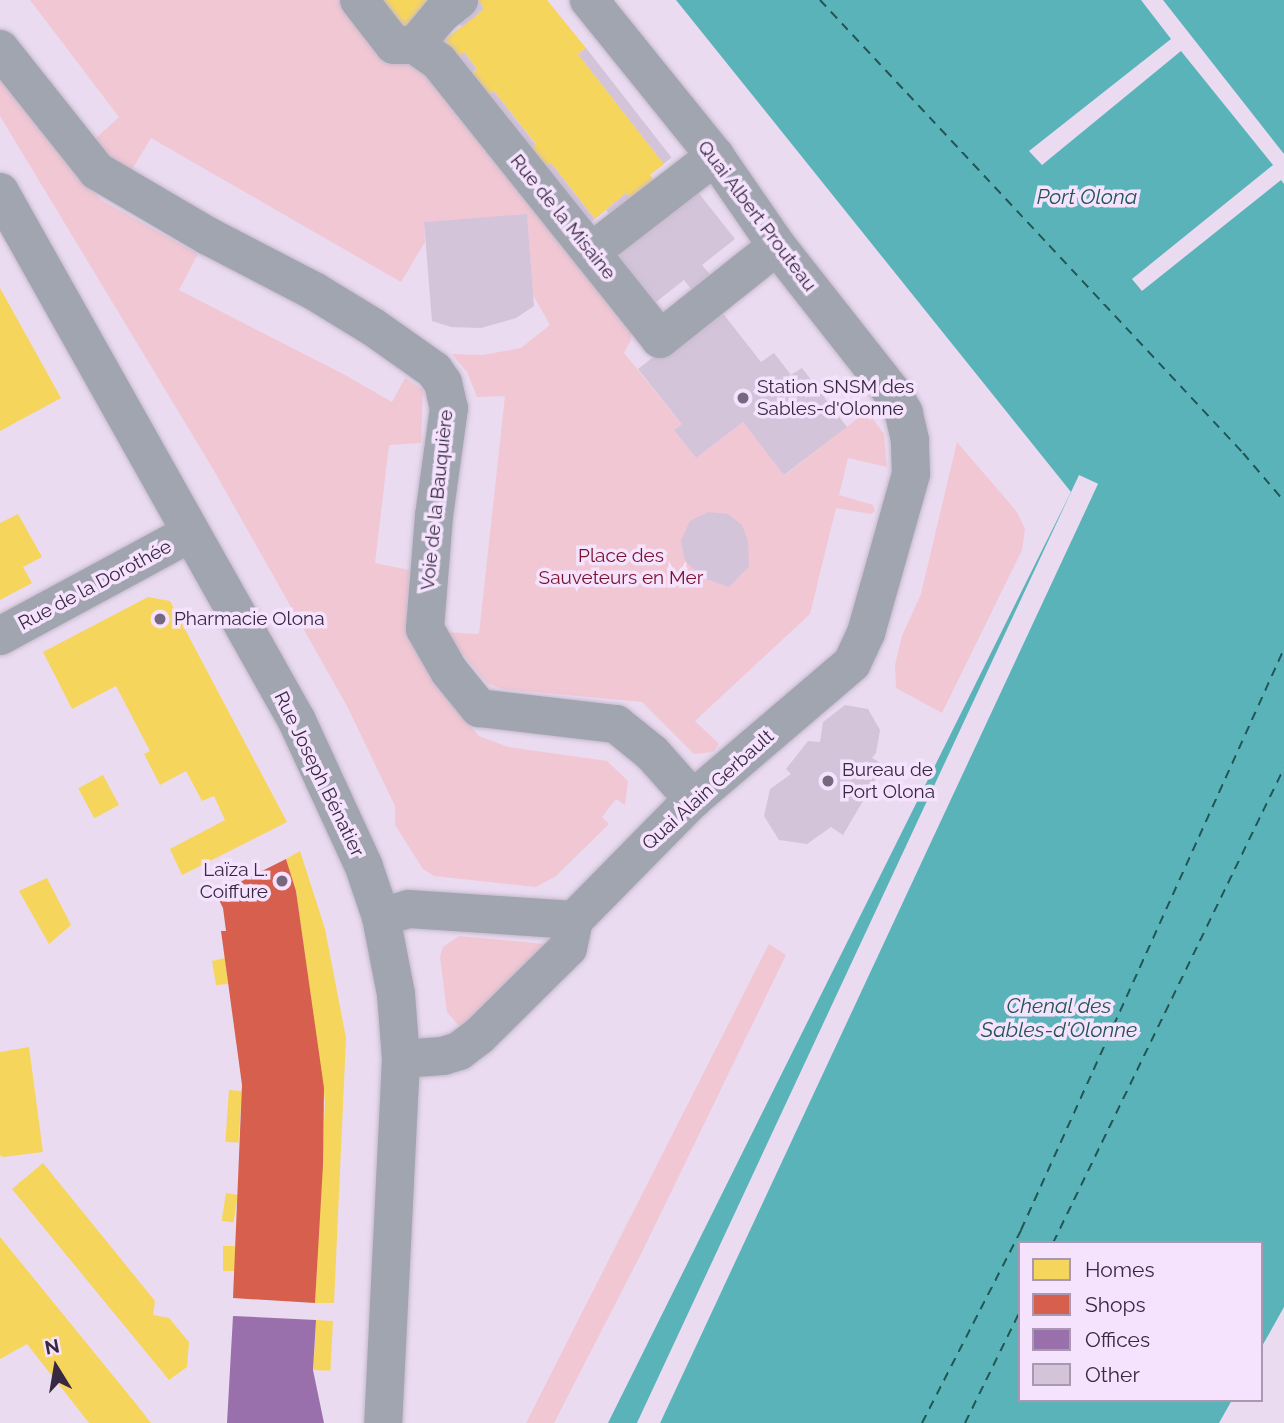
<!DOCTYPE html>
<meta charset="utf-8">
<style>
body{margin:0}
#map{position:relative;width:1284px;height:1423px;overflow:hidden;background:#eadbf1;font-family:Raleway,sans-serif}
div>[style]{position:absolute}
.green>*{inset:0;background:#f1c7d3}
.water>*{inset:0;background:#5ab3b9}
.pier>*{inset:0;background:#eadbf1;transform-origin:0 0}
.homes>*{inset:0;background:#f6d55c;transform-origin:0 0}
.shops>*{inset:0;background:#d6604d}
.offices>*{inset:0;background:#9970ab}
.ferry>*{height:2px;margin-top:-1px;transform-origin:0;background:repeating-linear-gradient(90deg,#225554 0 9px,transparent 0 16px)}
.building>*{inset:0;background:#d3c4da;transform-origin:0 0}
.roads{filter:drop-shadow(0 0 2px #c6b9cc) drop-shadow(0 0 2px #c6b9cc)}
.minor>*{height:38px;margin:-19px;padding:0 19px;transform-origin:19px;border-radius:19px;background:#a1a5b0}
.dots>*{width:19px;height:19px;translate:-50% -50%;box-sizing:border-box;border:4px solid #f5e3fe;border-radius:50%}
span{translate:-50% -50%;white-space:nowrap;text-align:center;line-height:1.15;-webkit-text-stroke:7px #f5e3fe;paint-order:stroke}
.street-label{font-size:19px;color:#392842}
.poi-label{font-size:19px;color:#392842}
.left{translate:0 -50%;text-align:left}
.right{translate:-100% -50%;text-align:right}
.park-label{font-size:19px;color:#79122a}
.water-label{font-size:21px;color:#225554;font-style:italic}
.legend{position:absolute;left:1018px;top:1241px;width:245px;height:161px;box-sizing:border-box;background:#f5e3fe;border:2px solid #aa98b3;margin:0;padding:9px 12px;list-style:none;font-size:21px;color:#392842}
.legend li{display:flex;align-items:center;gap:14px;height:35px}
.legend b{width:35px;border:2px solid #aa98b3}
.north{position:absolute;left:21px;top:1332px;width:70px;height:70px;-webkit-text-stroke:5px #f5e3fe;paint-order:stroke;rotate:349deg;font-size:19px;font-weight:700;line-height:28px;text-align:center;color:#392842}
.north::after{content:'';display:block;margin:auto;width:24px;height:32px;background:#392842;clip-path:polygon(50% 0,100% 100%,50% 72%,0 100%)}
</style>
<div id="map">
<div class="green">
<i style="clip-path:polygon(30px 0,342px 0,431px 71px,632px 325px,631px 340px,624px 353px,682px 424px,674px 430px,696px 458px,743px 422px,785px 475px,867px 411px,884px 434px,887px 467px,848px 458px,839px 495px,873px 505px,875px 511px,871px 514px,836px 508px,810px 614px,695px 721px,719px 744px,713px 752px,694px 754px,642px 702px,503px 689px,488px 684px,444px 632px,479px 634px,505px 396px,477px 397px,467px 372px,452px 354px,483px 355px,521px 348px,550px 325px,533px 295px,527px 215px,424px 222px,425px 242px,401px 282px,151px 138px,131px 171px,110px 160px,93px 141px,119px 117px)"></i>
<i style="clip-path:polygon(0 79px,101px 200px,198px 254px,179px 290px,345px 375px,392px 402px,405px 378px,423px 390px,421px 443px,389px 445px,375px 563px,409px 570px,410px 642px,457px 711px,479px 736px,508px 747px,607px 761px,628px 781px,625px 805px,616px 799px,602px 817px,609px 824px,556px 876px,536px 887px,434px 876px,423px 869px,395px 825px,395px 806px,347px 706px,213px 469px,0 116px)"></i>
<i style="clip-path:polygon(957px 442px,1017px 512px,1025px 529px,1022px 550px,942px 713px,896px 688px,895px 665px,902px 636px,921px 594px)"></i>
<i style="clip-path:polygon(459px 936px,544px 944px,546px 953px,460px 1027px,447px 1012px,440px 957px,443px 947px)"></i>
<i style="clip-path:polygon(769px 944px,786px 955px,642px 1252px,554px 1423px,526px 1423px)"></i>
</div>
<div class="water">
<i style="clip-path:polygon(676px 0,1284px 0,1284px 1307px,1261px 1348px,1261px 1243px,1020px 1243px,1020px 1400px,1232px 1400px,1219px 1423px,608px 1423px,1071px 492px)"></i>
</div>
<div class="pier">
<i style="clip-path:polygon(1141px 0,1163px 0,1284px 154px,1284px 184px,1281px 180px,1142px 291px,1132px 279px,1273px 165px,1181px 51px,1042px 165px,1029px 151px,1171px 39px)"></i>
<i style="left:1079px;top:475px;width:21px;height:1059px;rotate:25deg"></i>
</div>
<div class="homes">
<i style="clip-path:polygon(380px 0,447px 0,406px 33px)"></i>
<i style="clip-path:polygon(478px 0,547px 0,586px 48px,578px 54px,664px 164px,650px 175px,661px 191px,638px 209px,626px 193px,595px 219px,551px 163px,543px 169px,527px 150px,536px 144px,494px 91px,485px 98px,468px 76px,477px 69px,464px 52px,455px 59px,442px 42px,484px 9px)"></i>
<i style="clip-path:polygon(0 288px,61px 398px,0 431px)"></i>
<i style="clip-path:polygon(18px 514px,42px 557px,23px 567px,32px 583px,0 600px,0 523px)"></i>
<i style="clip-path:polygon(148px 597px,170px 601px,287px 822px,182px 875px,170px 849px,225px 820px,214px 796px,202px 801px,186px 771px,160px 785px,144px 754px,150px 751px,116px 686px,72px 709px,43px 652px)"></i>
<i style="left:103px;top:775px;width:34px;height:28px;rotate:62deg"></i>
<i style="clip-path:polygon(300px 851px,325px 929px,346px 1038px,334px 1303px,315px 1303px,325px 1102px,296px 891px,286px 859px)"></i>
<i style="clip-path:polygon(47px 878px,71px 925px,49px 944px,19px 891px)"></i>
<i style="clip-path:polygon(225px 958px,228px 984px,216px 985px,212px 961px)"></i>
<i style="clip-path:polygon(29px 1047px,43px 1152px,3px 1157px,0 1155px,0 1052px)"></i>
<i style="left:229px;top:1090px;width:13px;height:52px;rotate:4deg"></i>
<i style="clip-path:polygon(43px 1163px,155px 1301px,153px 1315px,169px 1318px,189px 1342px,187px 1367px,169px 1380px,12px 1189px)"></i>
<i style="left:226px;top:1193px;width:12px;height:28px;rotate:9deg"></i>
<i style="clip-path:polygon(0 1237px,137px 1405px,151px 1423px,89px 1423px,27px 1344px,0 1359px)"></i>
<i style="left:223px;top:1246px;width:13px;height:25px"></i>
<i style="left:316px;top:1320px;width:17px;height:50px;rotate:3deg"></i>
</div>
<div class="shops">
<i style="clip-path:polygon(286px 859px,296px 891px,324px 1088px,323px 1165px,315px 1303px,233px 1298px,242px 1085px,221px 931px,226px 931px,223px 908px,216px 894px)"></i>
</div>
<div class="offices">
<i style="clip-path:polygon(233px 1316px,316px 1320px,313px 1370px,324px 1423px,227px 1423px)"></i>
</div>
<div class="ferry">
<i style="left:820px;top:0;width:620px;rotate:46.96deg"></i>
<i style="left:1243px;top:453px;width:63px;rotate:49.5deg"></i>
<i style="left:1053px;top:1243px;width:528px;rotate:-64.07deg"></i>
<i style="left:922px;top:1423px;width:217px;rotate:-62.8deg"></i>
<i style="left:1021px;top:1230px;width:638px;rotate:-65.65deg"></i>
<i style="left:965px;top:1423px;width:125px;rotate:-63.8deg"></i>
</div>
<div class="building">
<i style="clip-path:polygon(468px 0,478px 0,484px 9px,462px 27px,451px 13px)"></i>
<i style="left:586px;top:48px;width:139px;height:10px;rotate:52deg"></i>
<i style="left:464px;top:52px;width:21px;height:11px;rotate:53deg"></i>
<i style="left:494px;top:91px;width:68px;height:11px;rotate:52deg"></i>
<i style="left:551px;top:163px;width:71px;height:10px;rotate:52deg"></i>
<i style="clip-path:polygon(690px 182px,735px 239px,702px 265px,718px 284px,699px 299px,684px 280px,651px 306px,605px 250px)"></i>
<i style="clip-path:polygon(626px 193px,638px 209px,617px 223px,606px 210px)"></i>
<i style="clip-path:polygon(527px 214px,534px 306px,516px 318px,481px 328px,451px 327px,432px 321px,424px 222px)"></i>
<i style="clip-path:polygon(718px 307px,761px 362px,774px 353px,791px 375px,802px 368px,847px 427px,784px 475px,743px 422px,696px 458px,674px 430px,682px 424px,638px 369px)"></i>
<i style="clip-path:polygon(708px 512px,728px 514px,742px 525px,748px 541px,749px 566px,729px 587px,703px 578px,685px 561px,681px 540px,690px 521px)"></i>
<i style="clip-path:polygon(845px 705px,868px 709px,880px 730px,876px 753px,872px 758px,884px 765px,843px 835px,831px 827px,807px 844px,779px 840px,764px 816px,770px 789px,791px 774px,786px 769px,808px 741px,820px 742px,823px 722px)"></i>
</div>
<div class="roads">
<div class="minor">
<i style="left:359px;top:0;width:57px;rotate:52.1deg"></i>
<i style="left:394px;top:45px;width:21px"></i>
<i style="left:415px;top:45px;width:29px;rotate:35deg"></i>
<i style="left:439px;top:62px;width:354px;rotate:51.4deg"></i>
<i style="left:660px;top:339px;width:149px;rotate:-38.5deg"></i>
<i style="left:415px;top:45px;width:40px;rotate:-50deg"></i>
<i style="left:441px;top:14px;width:23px;rotate:-38deg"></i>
<i style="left:0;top:49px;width:156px;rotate:51.5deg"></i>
<i style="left:97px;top:171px;width:129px;rotate:30.4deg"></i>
<i style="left:208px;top:236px;width:119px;rotate:27.4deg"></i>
<i style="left:314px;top:291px;width:69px;rotate:31.4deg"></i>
<i style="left:373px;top:327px;width:75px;rotate:35.2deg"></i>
<i style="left:434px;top:370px;width:16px;rotate:55deg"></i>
<i style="left:443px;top:383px;width:26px;rotate:77deg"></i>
<i style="left:449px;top:408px;width:109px;rotate:97.9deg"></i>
<i style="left:434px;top:516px;width:113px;rotate:94.6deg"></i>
<i style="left:425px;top:629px;width:48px;rotate:60.3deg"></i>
<i style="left:449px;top:671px;width:48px;rotate:51deg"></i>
<i style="left:479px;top:708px;width:138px;rotate:6.7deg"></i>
<i style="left:616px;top:724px;width:46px;rotate:38.9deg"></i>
<i style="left:652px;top:753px;width:62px;rotate:48.3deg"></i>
<i style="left:0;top:192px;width:607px;rotate:60.69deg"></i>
<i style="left:297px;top:721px;width:161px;rotate:65.3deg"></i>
<i style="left:364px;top:867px;width:53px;rotate:71.2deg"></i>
<i style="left:381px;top:917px;width:78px;rotate:79deg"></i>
<i style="left:396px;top:994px;width:65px;rotate:85.6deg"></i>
<i style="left:401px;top:1059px;width:364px;rotate:92.8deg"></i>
<i style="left:591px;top:252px;width:157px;rotate:-37.7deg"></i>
<i style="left:0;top:636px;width:215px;rotate:-28.4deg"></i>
<i style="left:381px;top:917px;width:29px;rotate:-16deg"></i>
<i style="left:409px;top:909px;width:165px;rotate:3.8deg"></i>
<i style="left:401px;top:1059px;width:42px;rotate:-4.1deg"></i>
<i style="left:443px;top:1056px;width:17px;rotate:-17deg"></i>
<i style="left:459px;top:1051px;width:25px;rotate:-37deg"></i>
<i style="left:479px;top:1036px;width:125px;rotate:-44.7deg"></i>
<i style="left:568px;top:948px;width:29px;rotate:-78deg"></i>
<i style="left:574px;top:920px;width:170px;rotate:-45.5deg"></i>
<i style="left:693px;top:799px;width:209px;rotate:-40.5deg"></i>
<i style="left:852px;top:663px;width:33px;rotate:-65deg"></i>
<i style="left:866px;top:633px;width:165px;rotate:-74.2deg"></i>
<i style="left:911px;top:474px;width:34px;rotate:-92deg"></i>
<i style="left:910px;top:440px;width:28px;rotate:-103deg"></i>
<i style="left:904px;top:413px;width:24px;rotate:-120deg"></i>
<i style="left:892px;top:392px;width:186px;rotate:-128.2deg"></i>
<i style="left:777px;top:246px;width:109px;rotate:-124.6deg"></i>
<i style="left:715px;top:156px;width:201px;rotate:-128.9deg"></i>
</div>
</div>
<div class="dots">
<i style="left:743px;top:398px;background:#77677f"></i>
<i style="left:160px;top:619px;background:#77677f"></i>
<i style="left:828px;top:781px;background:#77677f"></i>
<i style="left:282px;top:881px;background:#77677f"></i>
</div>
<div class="street-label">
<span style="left:757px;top:216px;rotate:53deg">Quai Albert Prouteau</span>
<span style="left:563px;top:217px;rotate:51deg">Rue de la Misaine</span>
<span style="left:437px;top:500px;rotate:-84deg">Voie de la Bauquière</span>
<span style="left:95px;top:585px;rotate:-28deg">Rue de la Dorothée</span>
<span style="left:319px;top:774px;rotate:64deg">Rue Joseph Bénatier</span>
<span style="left:708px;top:790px;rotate:-42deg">Quai Alain Gerbault</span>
</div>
<div class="poi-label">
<span class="left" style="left:757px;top:398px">Station SNSM des<br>Sables-d'Olonne</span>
<span class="left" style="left:174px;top:619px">Pharmacie Olona</span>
<span class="left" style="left:842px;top:781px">Bureau de<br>Port Olona</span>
<span class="right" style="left:268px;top:881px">Laïza L.<br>Coiffure</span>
</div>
<div class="park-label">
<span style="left:621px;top:567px">Place des<br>Sauveteurs en Mer</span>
</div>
<div class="water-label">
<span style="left:1087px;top:197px">Port Olona</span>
<span style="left:1059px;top:1018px">Chenal des<br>Sables-d'Olonne</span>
</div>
<ul class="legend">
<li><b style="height:19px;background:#f6d55c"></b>Homes</li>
<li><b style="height:19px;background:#d6604d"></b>Shops</li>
<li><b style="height:19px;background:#9970ab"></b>Offices</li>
<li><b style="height:19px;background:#d3c4da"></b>Other</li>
</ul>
<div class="north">N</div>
</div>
